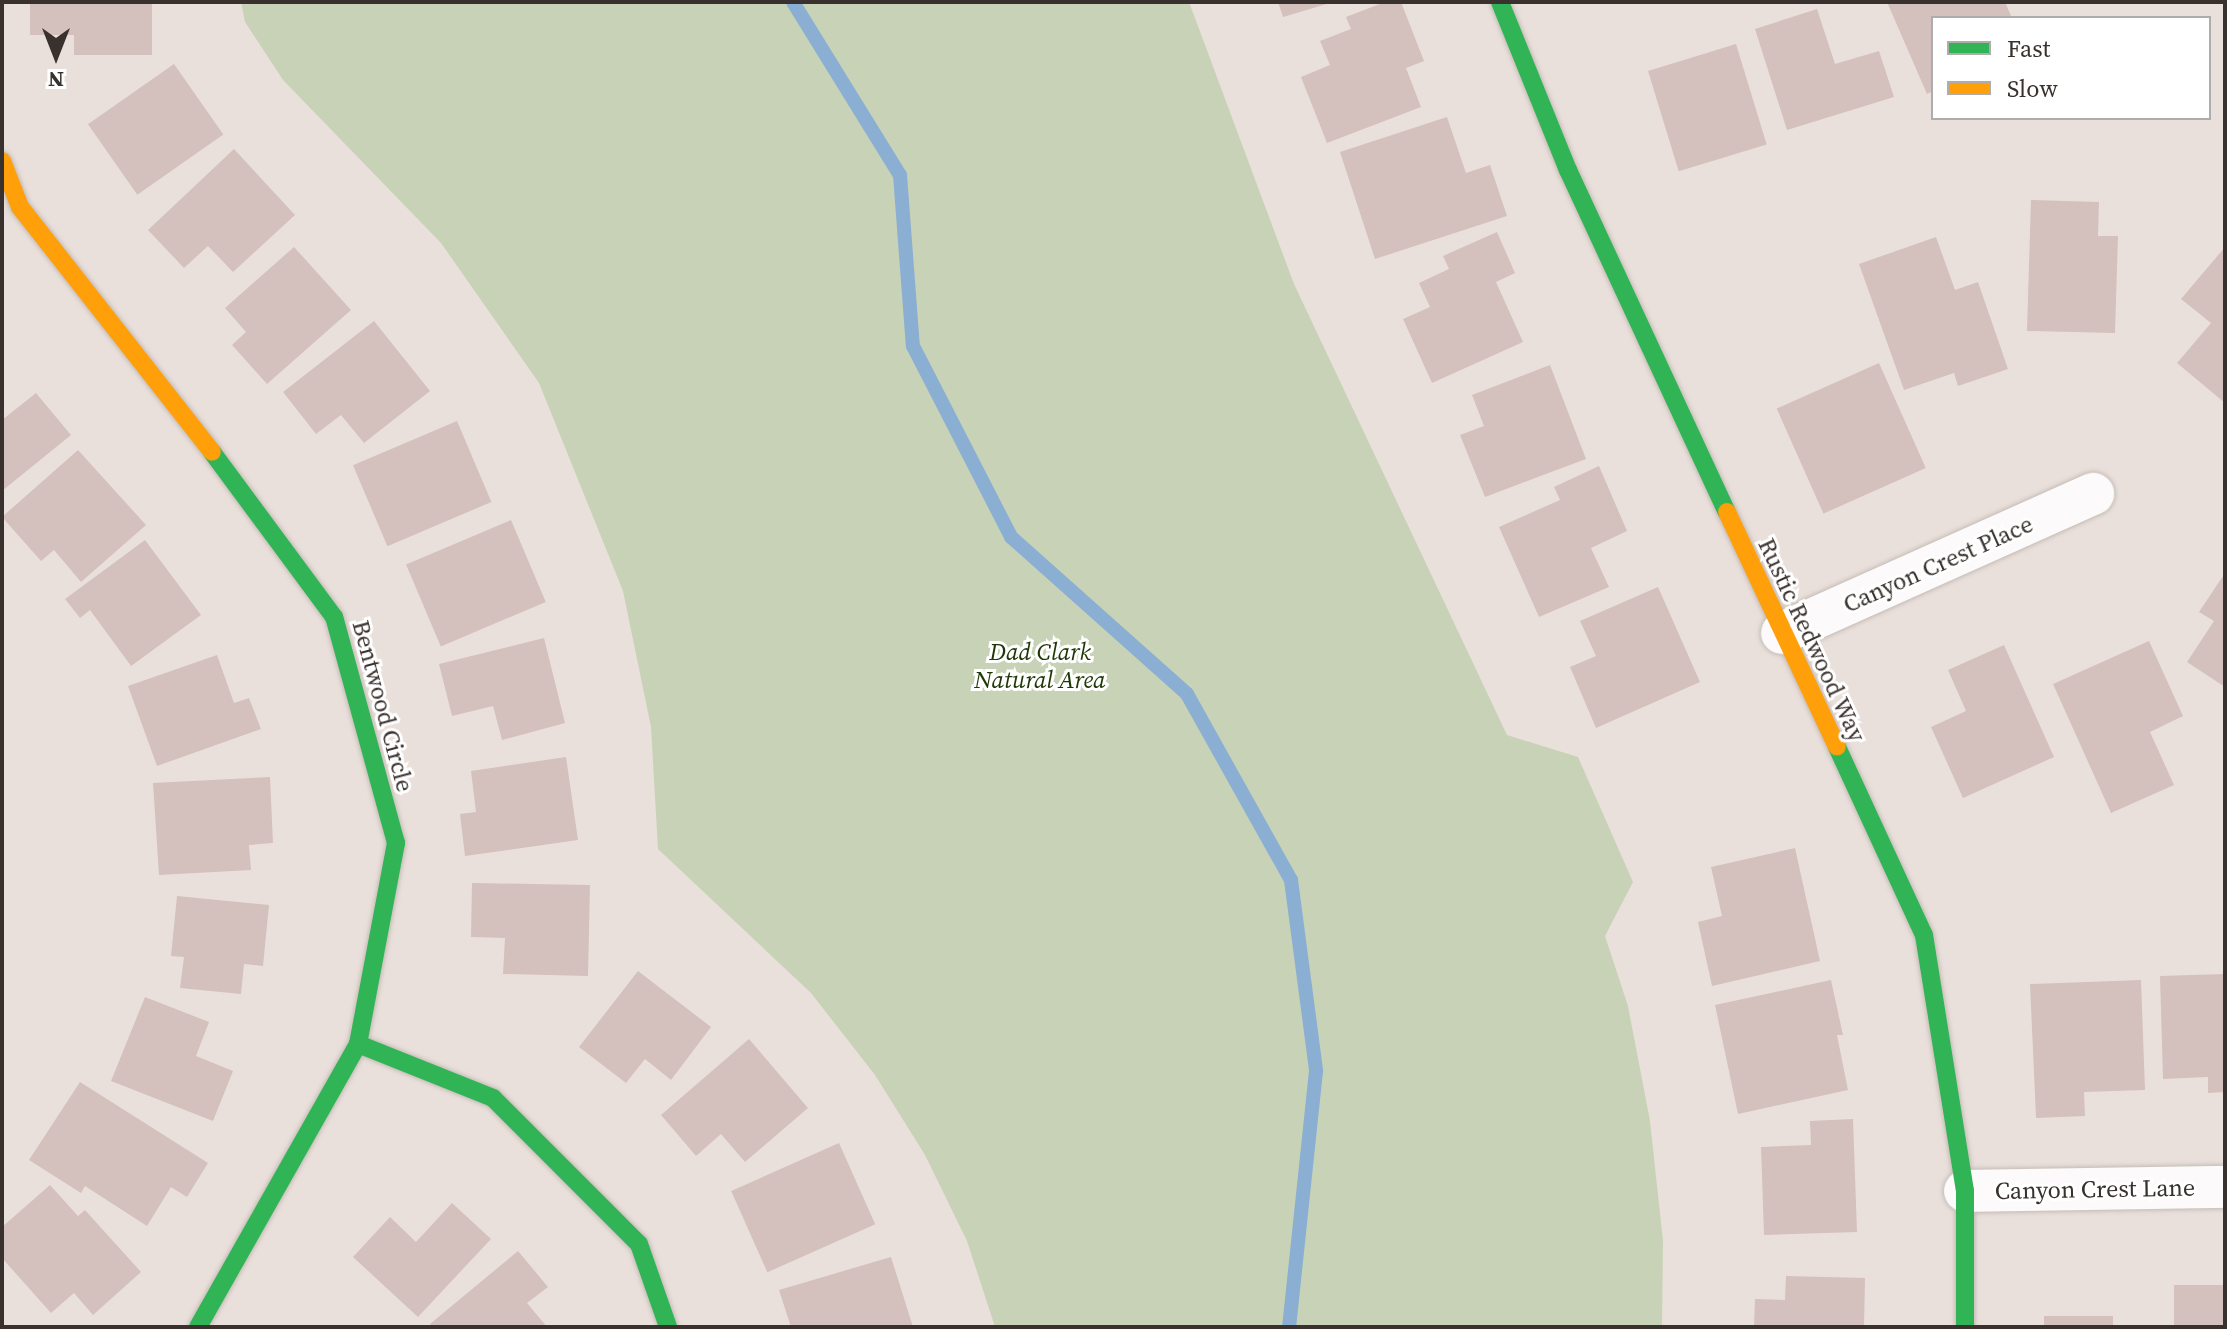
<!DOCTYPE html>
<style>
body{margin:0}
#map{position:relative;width:2227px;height:1329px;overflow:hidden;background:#eae0db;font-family:"Source Serif 4",serif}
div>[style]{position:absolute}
.green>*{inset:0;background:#c8d2b7}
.stream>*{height:14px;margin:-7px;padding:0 7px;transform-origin:7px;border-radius:7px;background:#8aafd3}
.building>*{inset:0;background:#d4c0bc;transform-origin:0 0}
.roads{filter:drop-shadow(0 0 2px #c4bcb7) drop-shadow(0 0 2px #c4bcb7)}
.street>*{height:42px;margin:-21px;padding:0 21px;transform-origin:21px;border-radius:21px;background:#fcfafa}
.fast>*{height:18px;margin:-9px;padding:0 9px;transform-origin:9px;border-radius:9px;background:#30b455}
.slow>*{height:18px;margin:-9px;padding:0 9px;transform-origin:9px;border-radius:9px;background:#ff9f0a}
span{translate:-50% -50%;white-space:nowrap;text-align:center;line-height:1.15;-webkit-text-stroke:6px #fff;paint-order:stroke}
.street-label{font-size:24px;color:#38312e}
.park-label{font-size:24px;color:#1f3707;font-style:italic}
.frame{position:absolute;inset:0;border:4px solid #38312e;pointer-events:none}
.legend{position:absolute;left:1931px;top:16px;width:280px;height:104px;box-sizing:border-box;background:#fff;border:2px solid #afadab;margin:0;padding:10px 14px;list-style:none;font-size:24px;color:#38312e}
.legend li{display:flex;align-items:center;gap:16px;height:40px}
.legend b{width:40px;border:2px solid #afadab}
.north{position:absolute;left:16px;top:16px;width:80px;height:80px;-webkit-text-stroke:6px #fff;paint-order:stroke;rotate:180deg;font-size:22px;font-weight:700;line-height:32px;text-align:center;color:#38312e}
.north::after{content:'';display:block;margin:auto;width:28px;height:36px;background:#38312e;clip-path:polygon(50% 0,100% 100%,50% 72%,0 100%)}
</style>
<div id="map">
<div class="green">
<i style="clip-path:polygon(241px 2px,1189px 2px,1294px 284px,1507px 735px,1578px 757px,1633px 882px,1605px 936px,1628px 1006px,1650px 1121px,1663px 1241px,1662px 1327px,995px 1327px,967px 1241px,925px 1155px,875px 1075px,811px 993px,658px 849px,651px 727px,623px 591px,539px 383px,441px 243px,283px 80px,245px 22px)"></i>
</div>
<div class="stream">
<i style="left:793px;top:2px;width:203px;rotate:58.3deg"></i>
<i style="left:900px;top:175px;width:171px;rotate:85.7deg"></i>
<i style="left:913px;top:346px;width:215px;rotate:62.8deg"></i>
<i style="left:1011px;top:537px;width:236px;rotate:41.7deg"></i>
<i style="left:1187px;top:694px;width:213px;rotate:60.8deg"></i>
<i style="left:1291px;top:880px;width:193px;rotate:82.5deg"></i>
<i style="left:1316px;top:1071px;width:257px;rotate:96deg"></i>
</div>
<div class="building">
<i style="clip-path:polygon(30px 2px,152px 2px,152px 55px,74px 55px,74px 35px,30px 35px)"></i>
<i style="clip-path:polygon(1278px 2px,1330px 2px,1330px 3px,1283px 17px)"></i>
<i style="clip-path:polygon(1385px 2px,1401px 2px,1424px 61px,1406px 68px,1421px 107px,1327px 143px,1301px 77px,1330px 65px,1320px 41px,1351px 29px,1346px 17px)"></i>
<i style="clip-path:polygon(1887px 2px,2005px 2px,2012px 18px,1933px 18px,1933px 91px,1927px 94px)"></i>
<i style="clip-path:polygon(1817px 9px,1835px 64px,1879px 51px,1894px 97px,1787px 130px,1755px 29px)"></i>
<i style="left:1736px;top:44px;width:105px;height:92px;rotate:73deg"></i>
<i style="left:174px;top:64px;width:86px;height:105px;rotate:55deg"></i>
<i style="clip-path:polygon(1447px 117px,1466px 173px,1490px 165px,1507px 216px,1375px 259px,1340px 152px)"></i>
<i style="clip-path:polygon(234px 149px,295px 215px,233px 272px,208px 246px,184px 268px,148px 230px)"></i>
<i style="clip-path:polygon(2031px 200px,2099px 202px,2098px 236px,2118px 236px,2115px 333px,2027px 331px)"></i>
<i style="clip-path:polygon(1497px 232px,1515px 273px,1496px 282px,1523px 342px,1432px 383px,1403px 319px,1430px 307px,1419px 283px,1449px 269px,1443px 256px)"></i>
<i style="clip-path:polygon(1936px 237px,1955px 290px,1978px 282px,2008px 369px,1958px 386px,1954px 373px,1904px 390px,1859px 264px)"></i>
<i style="clip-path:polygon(294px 247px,351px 310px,267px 384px,232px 345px,246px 332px,225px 308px)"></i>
<i style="clip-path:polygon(2225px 247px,2225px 403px,2177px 363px,2211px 323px,2181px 299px)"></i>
<i style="clip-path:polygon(374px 321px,430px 391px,364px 443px,341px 415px,316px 434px,283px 392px)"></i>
<i style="left:1879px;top:363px;width:115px;height:112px;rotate:66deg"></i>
<i style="clip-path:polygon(1550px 365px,1586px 459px,1485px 497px,1460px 435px,1484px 426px,1472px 395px)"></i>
<i style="clip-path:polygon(36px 393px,71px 435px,2px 491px,2px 420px)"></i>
<i style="left:457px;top:421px;width:88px;height:113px;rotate:67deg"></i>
<i style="clip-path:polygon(78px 450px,146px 525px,81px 582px,54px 550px,41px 561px,2px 517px)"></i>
<i style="clip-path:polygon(1599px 466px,1627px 531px,1591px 548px,1609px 587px,1539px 617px,1499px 527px,1560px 500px,1554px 487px)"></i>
<i style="left:511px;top:520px;width:89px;height:114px;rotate:67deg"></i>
<i style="clip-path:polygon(145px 540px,201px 615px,131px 666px,90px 610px,80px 618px,65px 599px)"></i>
<i style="clip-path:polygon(2225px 573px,2225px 687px,2187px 662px,2214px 621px,2199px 612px)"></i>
<i style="clip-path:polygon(1658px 587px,1700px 682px,1596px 728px,1570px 667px,1596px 656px,1580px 621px)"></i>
<i style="clip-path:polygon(544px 638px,565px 723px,502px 740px,493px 706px,452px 716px,439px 664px)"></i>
<i style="clip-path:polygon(2149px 641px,2183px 716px,2150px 732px,2174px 785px,2111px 813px,2053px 684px)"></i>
<i style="clip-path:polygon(2004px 645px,2054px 757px,1963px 798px,1931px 727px,1966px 711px,1948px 670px)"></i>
<i style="clip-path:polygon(217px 655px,234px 703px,249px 698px,261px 729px,157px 766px,128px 686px)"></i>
<i style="clip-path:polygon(566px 757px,578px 840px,465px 856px,460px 814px,476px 812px,471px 771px)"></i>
<i style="clip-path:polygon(270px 777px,273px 843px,249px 845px,251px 870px,159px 875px,153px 783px)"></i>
<i style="clip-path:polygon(1795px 848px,1820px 961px,1712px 986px,1698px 922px,1722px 916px,1711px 867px)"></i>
<i style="clip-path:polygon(472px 883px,590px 885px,588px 976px,503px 974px,505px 938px,471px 937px)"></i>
<i style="clip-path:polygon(177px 896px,269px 905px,263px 966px,244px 964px,241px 994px,180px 988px,184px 957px,171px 956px)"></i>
<i style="clip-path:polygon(638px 971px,711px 1027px,671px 1080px,645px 1059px,626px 1083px,579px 1047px)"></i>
<i style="clip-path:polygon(2225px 974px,2225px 1092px,2208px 1093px,2208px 1077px,2163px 1079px,2160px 976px)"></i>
<i style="clip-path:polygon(1831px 980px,1843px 1035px,1837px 1035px,1848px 1090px,1738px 1114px,1715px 1005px)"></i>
<i style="clip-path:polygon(2141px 980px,2145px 1090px,2084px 1092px,2085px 1116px,2036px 1118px,2030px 984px)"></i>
<i style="clip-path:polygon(145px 997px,209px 1022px,196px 1056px,233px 1071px,213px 1121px,111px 1081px)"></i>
<i style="clip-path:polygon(749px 1039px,808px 1108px,745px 1162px,721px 1134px,696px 1156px,661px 1115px)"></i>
<i style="clip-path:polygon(80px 1082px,208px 1163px,187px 1197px,171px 1187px,147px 1226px,85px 1186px,81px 1193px,29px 1160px)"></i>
<i style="clip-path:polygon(1853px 1119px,1857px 1232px,1764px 1235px,1761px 1147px,1811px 1145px,1810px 1121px)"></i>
<i style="left:839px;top:1143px;width:89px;height:118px;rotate:66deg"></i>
<i style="clip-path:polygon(50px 1185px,78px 1216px,85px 1210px,141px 1272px,93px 1315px,74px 1293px,51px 1313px,2px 1258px,2px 1227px)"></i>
<i style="clip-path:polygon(452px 1203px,491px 1239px,418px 1317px,353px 1257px,390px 1217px,416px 1242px)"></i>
<i style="clip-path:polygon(518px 1251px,548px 1287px,527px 1303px,547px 1327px,432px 1327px,430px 1324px)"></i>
<i style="clip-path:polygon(891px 1257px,913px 1327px,791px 1327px,779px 1290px)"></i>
<i style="clip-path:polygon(1786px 1276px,1865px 1278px,1864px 1327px,1754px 1327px,1755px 1299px,1785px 1300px)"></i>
<i style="left:2225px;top:1285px;width:42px;height:51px;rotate:90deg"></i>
<i style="left:2113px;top:1316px;width:11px;height:69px;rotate:90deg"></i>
</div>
<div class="roads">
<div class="street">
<i style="left:1782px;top:633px;width:341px;rotate:-24.1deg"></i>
<i style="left:1965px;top:1191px;width:260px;rotate:-0.9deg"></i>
</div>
<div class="fast">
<i style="left:1500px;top:2px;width:181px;rotate:68deg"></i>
<i style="left:1568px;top:170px;width:377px;rotate:65.1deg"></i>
<i style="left:1837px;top:747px;width:207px;rotate:65.2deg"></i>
<i style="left:1924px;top:935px;width:259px;rotate:80.9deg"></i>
<i style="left:1965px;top:1191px;width:136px;rotate:90deg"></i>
<i style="left:358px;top:1044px;width:145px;rotate:21.8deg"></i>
<i style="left:493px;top:1098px;width:206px;rotate:45deg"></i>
<i style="left:639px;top:1244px;width:88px;rotate:70.7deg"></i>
<i style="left:198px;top:1327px;width:325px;rotate:-60.5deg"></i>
<i style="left:358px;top:1044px;width:205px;rotate:-79.3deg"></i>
<i style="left:396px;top:843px;width:234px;rotate:-105.3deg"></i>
<i style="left:334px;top:617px;width:205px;rotate:-126.5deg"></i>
</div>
<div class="slow">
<i style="left:2px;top:161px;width:49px;rotate:68.6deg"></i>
<i style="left:20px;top:207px;width:311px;rotate:51.9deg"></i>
<i style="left:1727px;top:512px;width:259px;rotate:64.9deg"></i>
</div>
</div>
<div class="street-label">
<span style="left:1938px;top:564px;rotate:-24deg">Canyon Crest Place</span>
<span style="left:1812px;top:640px;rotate:65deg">Rustic Redwood Way</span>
<span style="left:383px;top:706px;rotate:75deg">Bentwood Circle</span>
<span style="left:2095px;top:1189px;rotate:-1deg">Canyon Crest Lane</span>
</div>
<div class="park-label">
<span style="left:1040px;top:666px">Dad Clark<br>Natural Area</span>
</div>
<div class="frame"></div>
<ul class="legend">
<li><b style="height:10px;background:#30b455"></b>Fast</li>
<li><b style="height:10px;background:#ff9f0a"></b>Slow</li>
</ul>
<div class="north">N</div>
</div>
